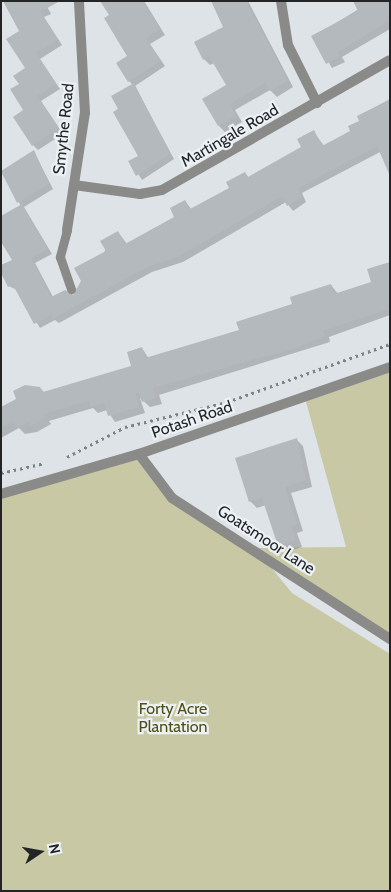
<!DOCTYPE html>
<style>
body{margin:0}
#map{position:relative;width:391px;height:892px;overflow:hidden;background:#dee3e8;font-family:Cabin,sans-serif}
div>[style]{position:absolute}
.green>*{inset:0;background:#c8c8a5}
.shadow>*{inset:0;background:#0003}
.building>*{inset:0;background:#b4b9be}
.path>*{height:3px;margin-top:-1.5px;transform-origin:0;background:repeating-linear-gradient(90deg,#7e8285 0 2.5px,transparent 0 6.5px)}
.lane>*{height:9px;margin:-4.5px;padding:0 4.5px;transform-origin:4.5px;border-radius:4.5px;background:#8a8a88}
.street>*{height:10px;margin:-5px;padding:0 5px;transform-origin:5px;border-radius:5px;background:#8a8a88}
span{translate:-50% -50%;white-space:nowrap;text-align:center;line-height:1.15;-webkit-text-stroke:4.5px #ecf1f5;paint-order:stroke}
.street-label{font-size:16px;color:#222425}
.park-label{font-size:16px;color:#4f4e13}
.frame{position:absolute;inset:0;border:2px solid #222425;pointer-events:none}
.north{position:absolute;left:15px;top:827px;width:50px;height:50px;-webkit-text-stroke:4px #ecf1f5;paint-order:stroke;rotate:78deg;font-size:14px;font-weight:700;line-height:20px;text-align:center;color:#222425}
.north::after{content:'';display:block;margin:auto;width:18px;height:22px;background:#222425;clip-path:polygon(50% 0,100% 100%,50% 72%,0 100%)}
</style>
<div id="map">
<div class="green">
<i style="clip-path:polygon(390px 369px,390px 639px,256px 549px,292px 593px,390px 654px,390px 891px,1px 891px,1px 494px,139px 454px,172px 498px,255px 548px,346px 547px,305px 398px)"></i>
</div>
<div class="shadow">
<i style="clip-path:polygon(44px 1px,51px 14px,44px 17px,62px 45px,40px 59px,60px 89px,41px 101px,63px 134px,38px 150px,33px 145px,20px 84px,26px 69px,20px 31px)"></i>
<i style="clip-path:polygon(108px 1px,144px 1px,165px 35px,150px 44px,165px 66px,135px 86px,174px 159px,142px 180px,130px 161px,139px 156px,120px 110px,133px 85px,129px 81px,129px 56px)"></i>
<i style="clip-path:polygon(212px 1px,248px 1px,293px 87px,277px 97px,270px 90px,235px 110px,242px 122px,225px 132px,219px 126px,228px 85px,214px 63px,210px 65px,204px 59px,225px 28px)"></i>
<i style="clip-path:polygon(372px 1px,390px 1px,390px 29px,342px 57px,345px 62px,332px 68px,313px 37px)"></i>
<i style="clip-path:polygon(390px 99px,390px 152px,382px 151px,302px 193px,306px 202px,293px 211px,286px 202px,183px 262px,152px 272px,59px 323px,55px 320px,40px 328px,17px 290px,9px 286px,21px 206px,1px 172px,34px 152px,53px 189px,24px 207px,52px 254px,35px 263px,53px 297px,73px 297px,118px 232px,127px 244px,176px 217px,185px 201px,192px 210px,231px 188px,245px 174px,249px 178px,303px 148px,314px 132px,324px 146px,352px 131px,361px 122px,358px 116px)"></i>
<i style="clip-path:polygon(390px 263px,390px 315px,329px 337px,330px 342px,159px 395px,162px 404px,150px 407px,140px 398px,145px 413px,115px 422px,107px 410px,98px 413px,93px 408px,49px 421px,51px 424px,37px 432px,25px 434px,19px 428px,1px 438px,1px 408px,40px 388px,45px 393px,133px 367px,142px 348px,149px 359px,240px 331px,331px 285px,338px 294px,373px 283px)"></i>
<i style="clip-path:polygon(296px 439px,303px 446px,312px 487px,291px 493px,303px 531px,297px 533px,302px 547px,286px 552px,279px 545px,266px 505px,257px 508px,250px 501px)"></i>
</div>
<div class="building">
<i style="clip-path:polygon(3px 1px,60px 1px,40px 12px,58px 40px,36px 53px,56px 84px,37px 96px,59px 128px,32px 146px,13px 117px,23px 110px,10px 89px,19px 84px,13px 76px,25px 68px,6px 39px,19px 31px)"></i>
<i style="clip-path:polygon(100px 1px,143px 1px,160px 29px,146px 38px,161px 61px,128px 82px,116px 63px,127px 56px,104px 18px,109px 15px)"></i>
<i style="clip-path:polygon(211px 1px,246px 1px,288px 81px,270px 91px,265px 83px,230px 104px,236px 116px,218px 126px,202px 99px,226px 85px,209px 56px,203px 60px,194px 42px,223px 27px)"></i>
<i style="clip-path:polygon(353px 1px,390px 1px,390px 20px,338px 52px,340px 56px,326px 64px,311px 36px,358px 11px)"></i>
<i style="clip-path:polygon(134px 83px,170px 154px,136px 176px,128px 161px,138px 156px,113px 112px,118px 109px,111px 96px)"></i>
<i style="clip-path:polygon(390px 100px,390px 176px,377px 146px,298px 188px,302px 197px,287px 206px,282px 196px,178px 257px,147px 267px,52px 319px,51px 315px,34px 324px,13px 285px,8px 287px,1px 273px,1px 265px,12px 260px,1px 242px,1px 216px,22px 204px,48px 249px,31px 258px,51px 297px,65px 290px,73px 295px,81px 281px,74px 268px,106px 251px,100px 241px,118px 231px,125px 244px,174px 217px,170px 208px,185px 200px,190px 209px,229px 188px,226px 182px,245px 172px,248px 177px,301px 147px,297px 139px,314px 130px,322px 146px,350px 131px,348px 126px,359px 121px,357px 116px)"></i>
<i style="clip-path:polygon(34px 150px,49px 184px,17px 203px,1px 171px)"></i>
<i style="clip-path:polygon(390px 262px,390px 309px,323px 330px,325px 336px,298px 347px,153px 388px,156px 398px,142px 402px,139px 392px,135px 394px,139px 407px,108px 416px,104px 403px,90px 407px,89px 401px,43px 414px,45px 418px,30px 426px,28px 422px,18px 428px,14px 421px,1px 428px,1px 407px,16px 399px,13px 391px,25px 385px,40px 387px,43px 392px,131px 366px,127px 352px,142px 347px,145px 358px,239px 330px,236px 322px,292px 304px,290px 297px,331px 284px,334px 294px,371px 282px,367px 269px)"></i>
<i style="clip-path:polygon(297px 438px,306px 480px,285px 487px,297px 524px,291px 526px,296px 540px,278px 546px,262px 498px,249px 502px,235px 458px)"></i>
</div>
<div class="path">
<i style="left:67px;top:457px;width:65px;rotate:-27.3deg"></i>
<i style="left:125px;top:427px;width:105px;rotate:-13.8deg"></i>
<i style="left:227px;top:402px;width:173px;rotate:-19.6deg"></i>
<i style="left:1px;top:473px;width:45px;rotate:-12.8deg"></i>
</div>
<div class="lane">
<i style="left:67px;top:230px;width:28px;rotate:105deg"></i>
<i style="left:60px;top:257px;width:34px;rotate:71deg"></i>
</div>
<div class="street">
<i style="left:281px;top:1px;width:45px;rotate:81deg"></i>
<i style="left:288px;top:45px;width:65px;rotate:63.4deg"></i>
<i style="left:74px;top:185px;width:67px;rotate:7.8deg"></i>
<i style="left:140px;top:194px;width:22px;rotate:-10deg"></i>
<i style="left:162px;top:190px;width:262px;rotate:-29.7deg"></i>
<i style="left:67px;top:230px;width:118px;rotate:-81.3deg"></i>
<i style="left:85px;top:113px;width:112px;rotate:-93.1deg"></i>
<i style="left:139px;top:454px;width:55px;rotate:53.1deg"></i>
<i style="left:172px;top:498px;width:260px;rotate:32.9deg"></i>
<i style="left:1px;top:494px;width:144px;rotate:-16.2deg"></i>
<i style="left:139px;top:454px;width:266px;rotate:-19.1deg"></i>
</div>
<div class="street-label">
<span style="left:64px;top:129px;rotate:-84deg">Smythe Road</span>
<span style="left:230px;top:136px;rotate:-30deg">Martingale Road</span>
<span style="left:192px;top:420px;rotate:-19deg">Potash Road</span>
<span style="left:266px;top:540px;rotate:33deg">Goatsmoor Lane</span>
</div>
<div class="park-label">
<span style="left:173px;top:718px">Forty Acre<br>Plantation</span>
</div>
<div class="frame"></div>
<div class="north">N</div>
</div>
